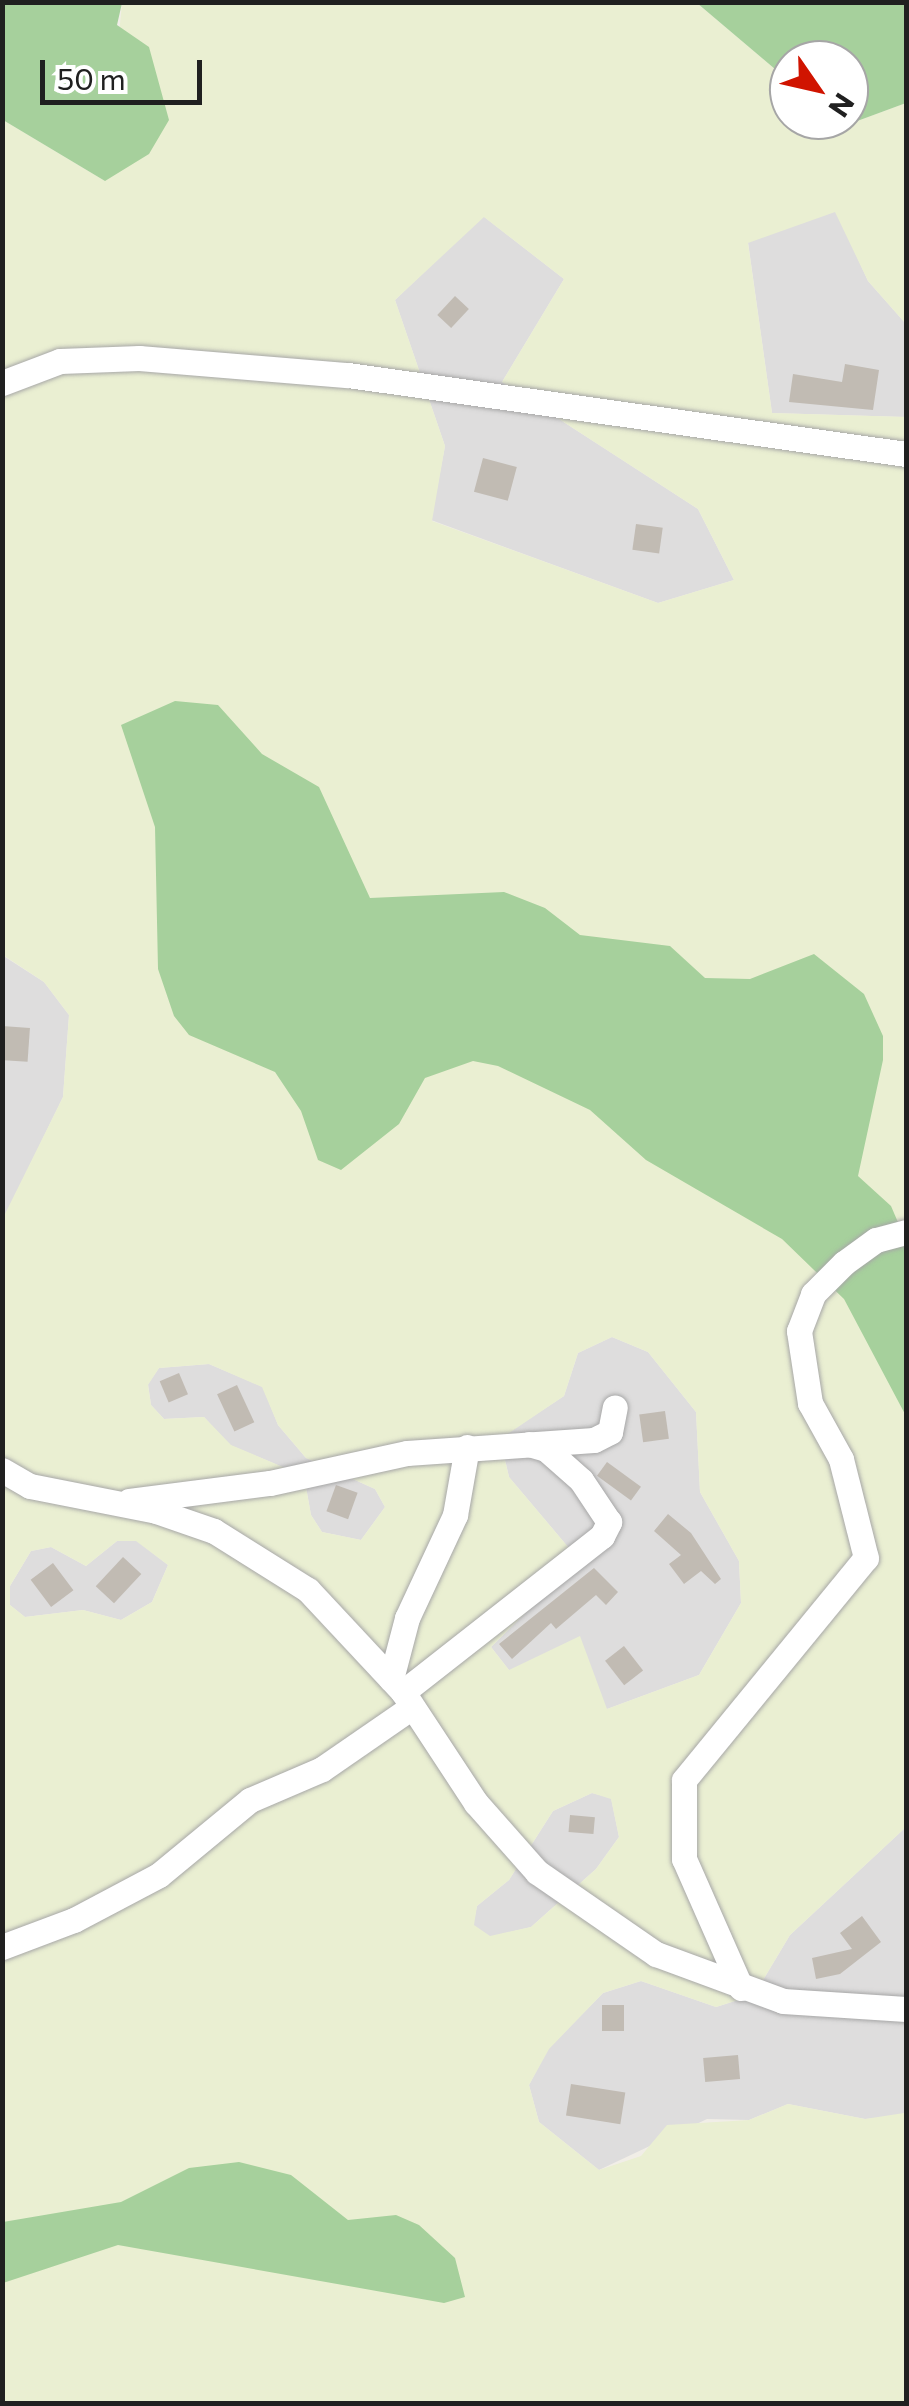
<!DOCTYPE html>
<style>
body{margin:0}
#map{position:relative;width:909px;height:2406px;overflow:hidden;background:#f1eee7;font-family:Commissioner,sans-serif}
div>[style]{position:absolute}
.residential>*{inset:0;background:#dedddd}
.farmland>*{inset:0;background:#eaefd2}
.forest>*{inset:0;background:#a6d09c}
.building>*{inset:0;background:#c1bbb3;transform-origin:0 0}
.roads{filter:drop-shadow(0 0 2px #a7a7a7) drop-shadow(0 0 2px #a7a7a7)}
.minor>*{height:25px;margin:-12.5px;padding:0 12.5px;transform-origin:12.5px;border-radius:12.5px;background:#fff}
span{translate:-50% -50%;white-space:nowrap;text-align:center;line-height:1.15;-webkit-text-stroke:10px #fff;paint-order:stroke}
.frame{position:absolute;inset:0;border:5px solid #202020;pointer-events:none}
.north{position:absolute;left:769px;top:40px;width:100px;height:100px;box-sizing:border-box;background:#fff;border:2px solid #a6a6a6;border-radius:50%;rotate:124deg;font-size:28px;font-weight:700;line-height:40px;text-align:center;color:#202020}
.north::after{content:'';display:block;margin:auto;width:35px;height:45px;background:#d01400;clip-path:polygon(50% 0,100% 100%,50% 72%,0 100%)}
.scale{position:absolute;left:40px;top:60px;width:162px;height:45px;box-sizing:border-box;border:5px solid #202020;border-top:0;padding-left:12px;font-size:30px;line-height:35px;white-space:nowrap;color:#202020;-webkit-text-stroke:8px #fff;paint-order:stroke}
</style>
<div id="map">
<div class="residential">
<i style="clip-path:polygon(836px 211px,868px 281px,906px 324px,906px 417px,772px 413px,748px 242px)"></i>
<i style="clip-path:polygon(483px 216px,564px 279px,502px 382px,698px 509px,734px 580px,658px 603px,431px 520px,445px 446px,395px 300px)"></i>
<i style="clip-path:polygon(2px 955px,44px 982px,69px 1015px,63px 1097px,3px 1220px)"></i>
<i style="clip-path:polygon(612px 1337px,648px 1352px,696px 1412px,700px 1492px,739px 1561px,741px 1603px,699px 1675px,607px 1709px,509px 1670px,491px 1647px,579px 1560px,509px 1477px,500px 1438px,564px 1396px,578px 1353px)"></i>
<i style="clip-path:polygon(209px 1364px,263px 1387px,278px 1425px,306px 1458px,375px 1489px,385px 1507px,361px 1540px,322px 1532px,311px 1515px,304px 1476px,230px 1445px,204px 1417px,164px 1419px,151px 1405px,148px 1384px,159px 1368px)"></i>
<i style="clip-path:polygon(117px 1541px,137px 1541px,168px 1565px,152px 1602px,121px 1620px,83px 1610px,25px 1617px,10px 1605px,10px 1586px,31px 1551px,51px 1547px,86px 1566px)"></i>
<i style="clip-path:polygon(592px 1793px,611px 1798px,619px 1837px,596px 1869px,531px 1927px,490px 1937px,473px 1925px,477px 1906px,509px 1880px,553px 1811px)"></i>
<i style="clip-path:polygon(906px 1827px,906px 2116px,865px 2119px,788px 2104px,749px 2120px,707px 2119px,599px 2170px,539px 2122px,529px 2085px,548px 2049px,603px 1993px,641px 1981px,716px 2007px,754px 1995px,790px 1935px)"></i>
</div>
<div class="farmland">
<i style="clip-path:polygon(evenodd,122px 3px,697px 3px,789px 81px,789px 120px,833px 120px,841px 127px,906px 103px,906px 324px,868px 281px,835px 212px,748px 243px,772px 413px,906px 417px,906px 1827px,790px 1935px,754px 1995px,716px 2007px,641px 1981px,603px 1993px,549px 2049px,529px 2085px,539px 2122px,599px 2170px,641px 2156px,667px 2125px,749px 2120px,788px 2104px,865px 2119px,904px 2113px,906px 2403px,3px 2404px,2px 1220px,63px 1097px,69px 1015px,44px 982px,3px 955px,3px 120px,105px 181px,122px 3px,484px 217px,564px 279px,502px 382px,698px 509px,734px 580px,658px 603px,432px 521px,445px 446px,395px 300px,484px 217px,122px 3px,612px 1337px,648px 1352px,696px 1412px,700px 1492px,739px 1561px,741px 1603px,699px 1675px,607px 1709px,580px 1636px,509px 1670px,491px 1647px,579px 1560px,509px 1477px,500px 1439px,564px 1396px,578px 1353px,612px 1337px,122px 3px,209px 1364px,262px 1387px,278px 1425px,306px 1458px,375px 1489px,385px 1507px,361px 1540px,322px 1532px,311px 1515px,304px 1476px,231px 1445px,204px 1417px,164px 1419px,151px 1405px,148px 1385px,159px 1368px,209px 1364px,122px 3px,117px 1541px,136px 1541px,168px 1565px,152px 1602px,121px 1620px,83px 1610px,25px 1617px,10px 1605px,10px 1586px,31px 1551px,51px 1547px,86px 1566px,117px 1541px,122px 3px,592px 1793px,611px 1799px,619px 1837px,596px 1869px,531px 1927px,490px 1936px,474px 1925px,477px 1906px,509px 1880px,553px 1811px,592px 1793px)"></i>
</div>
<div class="forest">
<i style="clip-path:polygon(3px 2px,122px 3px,117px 25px,149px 47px,169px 120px,149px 154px,105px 181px,3px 120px)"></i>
<i style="clip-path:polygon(697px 3px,906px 3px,906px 103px,841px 127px,833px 120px,849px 120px,849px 60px,789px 60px,789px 81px)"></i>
<i style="clip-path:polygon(175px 701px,218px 705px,262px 754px,319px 787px,370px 898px,504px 892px,545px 908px,580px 935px,670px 946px,705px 978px,750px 979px,814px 954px,864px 994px,883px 1036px,883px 1060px,858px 1176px,891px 1206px,906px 1241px,906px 1416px,844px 1299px,782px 1239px,646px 1160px,590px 1110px,498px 1066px,473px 1061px,425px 1078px,399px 1124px,341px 1170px,318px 1160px,301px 1111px,275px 1072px,189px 1035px,174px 1016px,158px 969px,155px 827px,121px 725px)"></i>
<i style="clip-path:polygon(239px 2162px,291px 2175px,348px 2220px,396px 2215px,419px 2225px,455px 2258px,465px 2297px,444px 2303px,118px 2245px,3px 2283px,3px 2222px,121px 2202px,189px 2168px)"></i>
</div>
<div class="building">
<i style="left:455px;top:296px;width:19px;height:26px;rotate:43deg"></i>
<i style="clip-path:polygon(845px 364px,879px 370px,873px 410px,789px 402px,793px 374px,842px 382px)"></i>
<i style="left:483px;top:458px;width:35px;height:35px;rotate:15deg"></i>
<i style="left:636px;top:524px;width:27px;height:26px;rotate:8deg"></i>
<i style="left:2px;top:1026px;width:28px;height:34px;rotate:4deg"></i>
<i style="left:179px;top:1373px;width:23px;height:21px;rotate:67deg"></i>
<i style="left:237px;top:1385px;width:41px;height:22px;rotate:65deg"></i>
<i style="left:665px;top:1411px;width:28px;height:26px;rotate:82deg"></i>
<i style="left:607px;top:1462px;width:42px;height:17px;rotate:36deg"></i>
<i style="left:336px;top:1485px;width:23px;height:28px;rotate:20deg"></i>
<i style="clip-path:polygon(668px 1514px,691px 1533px,721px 1579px,715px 1584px,701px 1571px,684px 1584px,669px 1564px,681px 1555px,654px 1531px)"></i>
<i style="left:123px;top:1557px;width:25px;height:40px;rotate:43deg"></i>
<i style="left:53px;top:1563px;width:34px;height:28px;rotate:53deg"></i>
<i style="clip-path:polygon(594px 1568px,618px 1592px,606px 1605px,596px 1595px,556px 1629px,551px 1623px,512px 1659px,499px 1644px)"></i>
<i style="left:624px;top:1646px;width:31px;height:24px;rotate:52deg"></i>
<i style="left:570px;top:1815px;width:25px;height:17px;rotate:5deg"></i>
<i style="clip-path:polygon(862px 1916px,881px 1942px,840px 1974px,816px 1979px,812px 1958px,852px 1949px,840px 1933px)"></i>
<i style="left:624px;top:2005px;width:26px;height:22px;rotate:90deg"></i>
<i style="left:738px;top:2055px;width:24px;height:35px;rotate:85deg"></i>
<i style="left:571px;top:2084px;width:55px;height:32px;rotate:9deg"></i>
</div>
<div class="roads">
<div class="minor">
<i style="left:2px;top:383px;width:62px;rotate:-20.8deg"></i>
<i style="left:60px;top:361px;width:79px;rotate:-2.2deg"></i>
<i style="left:139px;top:358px;width:210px;rotate:4.7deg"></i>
<i style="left:348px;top:375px;width:564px;rotate:8.06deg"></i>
<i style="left:2px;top:1470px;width:32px;rotate:30deg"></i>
<i style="left:30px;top:1486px;width:128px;rotate:11.2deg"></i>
<i style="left:156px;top:1511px;width:61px;rotate:19deg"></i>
<i style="left:214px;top:1531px;width:111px;rotate:32.1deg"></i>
<i style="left:308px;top:1590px;width:139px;rotate:47deg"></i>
<i style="left:403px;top:1692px;width:133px;rotate:56.7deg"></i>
<i style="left:476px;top:1803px;width:92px;rotate:48.5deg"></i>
<i style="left:537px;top:1872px;width:145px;rotate:34.6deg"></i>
<i style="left:656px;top:1954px;width:135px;rotate:20.3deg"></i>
<i style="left:783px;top:2001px;width:123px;rotate:3.7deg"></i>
<i style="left:129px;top:1501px;width:142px;rotate:-7.3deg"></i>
<i style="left:270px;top:1483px;width:140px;rotate:-12.4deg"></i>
<i style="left:407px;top:1453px;width:187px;rotate:-4deg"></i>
<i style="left:594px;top:1440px;width:18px;rotate:-27deg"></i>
<i style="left:610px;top:1432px;width:25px;rotate:-79deg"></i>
<i style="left:391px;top:1679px;width:63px;rotate:-75.3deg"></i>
<i style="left:407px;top:1618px;width:114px;rotate:-65deg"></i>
<i style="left:455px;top:1515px;width:69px;rotate:-80deg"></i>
<i style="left:403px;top:1692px;width:253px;rotate:-38.1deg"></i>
<i style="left:602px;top:1536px;width:16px;rotate:-63deg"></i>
<i style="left:609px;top:1522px;width:50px;rotate:-123.7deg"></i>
<i style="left:581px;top:1480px;width:47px;rotate:-138.5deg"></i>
<i style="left:546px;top:1449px;width:18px;rotate:-164deg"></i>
<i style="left:2px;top:1947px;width:77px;rotate:-20.6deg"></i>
<i style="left:74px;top:1920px;width:96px;rotate:-27.9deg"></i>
<i style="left:159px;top:1875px;width:118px;rotate:-39.5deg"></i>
<i style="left:250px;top:1800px;width:78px;rotate:-23.3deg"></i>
<i style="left:322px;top:1769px;width:109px;rotate:-34.6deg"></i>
<i style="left:741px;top:1988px;width:141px;rotate:-113.8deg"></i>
<i style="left:684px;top:1859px;width:79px;rotate:-90deg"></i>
<i style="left:684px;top:1780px;width:287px;rotate:-50.7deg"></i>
<i style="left:866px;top:1558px;width:102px;rotate:-104.2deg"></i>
<i style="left:841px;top:1459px;width:64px;rotate:-119deg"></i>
<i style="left:810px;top:1403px;width:73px;rotate:-98.7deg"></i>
<i style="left:799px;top:1331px;width:40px;rotate:-69deg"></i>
<i style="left:813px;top:1294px;width:44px;rotate:-45deg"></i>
<i style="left:844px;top:1263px;width:39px;rotate:-36deg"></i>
<i style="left:876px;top:1240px;width:31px;rotate:-15deg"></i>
</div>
</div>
<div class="frame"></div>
<div class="north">N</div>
<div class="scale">50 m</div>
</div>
